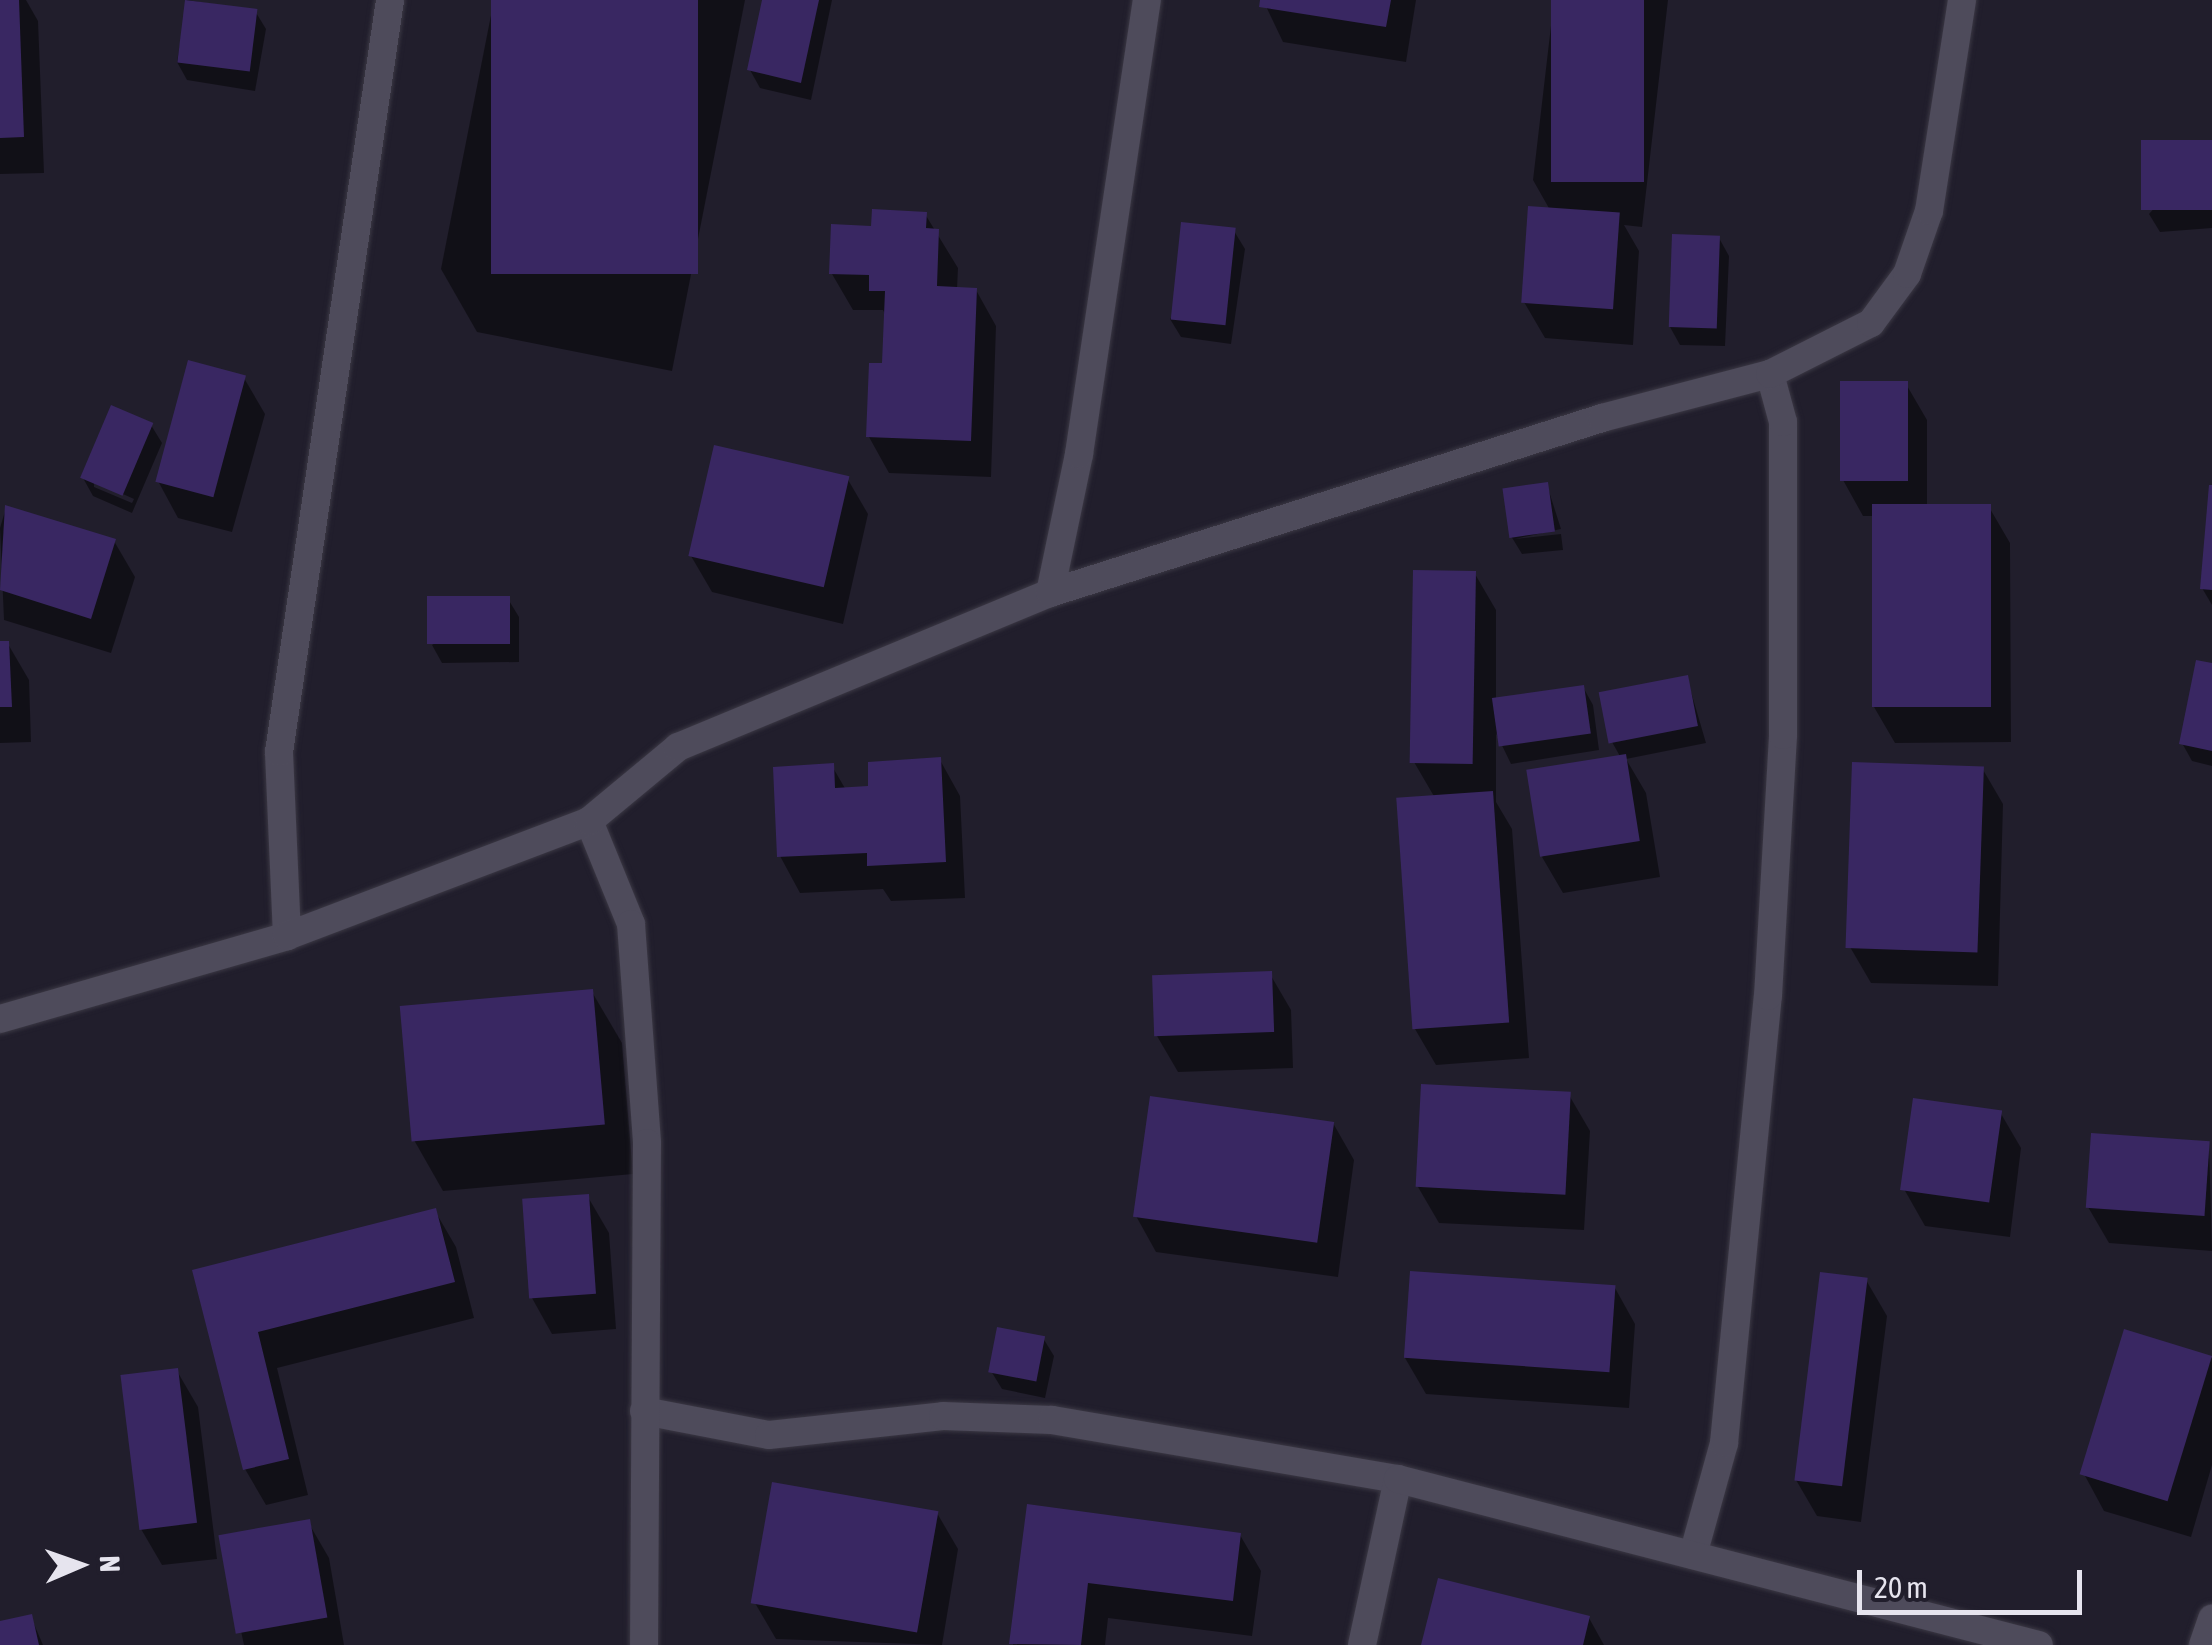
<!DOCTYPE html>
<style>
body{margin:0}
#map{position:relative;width:2212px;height:1645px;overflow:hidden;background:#211e2c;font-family:"Asap Condensed",sans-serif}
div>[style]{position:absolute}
.shadow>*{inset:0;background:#0007}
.building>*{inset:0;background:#392762;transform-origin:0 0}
.roads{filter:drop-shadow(0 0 2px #3b3844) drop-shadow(0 0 2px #3b3844)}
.service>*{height:28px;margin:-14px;padding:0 14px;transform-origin:14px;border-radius:14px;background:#4e4b5b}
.minor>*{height:28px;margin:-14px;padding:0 14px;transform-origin:14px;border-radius:14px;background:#4e4b5b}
span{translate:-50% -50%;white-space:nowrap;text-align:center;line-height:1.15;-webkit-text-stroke:8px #211e2c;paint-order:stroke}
.north{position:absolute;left:30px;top:1515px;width:100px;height:100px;-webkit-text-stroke:8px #211e2c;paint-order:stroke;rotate:88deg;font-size:28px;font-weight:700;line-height:40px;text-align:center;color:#e6e4ee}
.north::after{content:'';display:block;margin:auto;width:35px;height:45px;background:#e6e4ee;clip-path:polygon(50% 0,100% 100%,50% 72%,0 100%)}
.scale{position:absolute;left:1857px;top:1570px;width:225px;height:45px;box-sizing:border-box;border:5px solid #e6e4ee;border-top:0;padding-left:12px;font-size:30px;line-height:35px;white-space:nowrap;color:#e6e4ee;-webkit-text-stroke:8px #211e2c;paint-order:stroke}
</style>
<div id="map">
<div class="shadow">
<i style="clip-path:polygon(0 0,26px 0,38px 21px,44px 173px,0 174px)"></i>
<i style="clip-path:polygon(187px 0,255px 11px,266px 29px,255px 91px,187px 80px,177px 62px)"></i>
<i style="clip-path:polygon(494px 0,745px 0,672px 371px,477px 332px,441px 269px)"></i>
<i style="clip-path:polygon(764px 0,832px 0,811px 100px,760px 88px,750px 70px)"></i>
<i style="clip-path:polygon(1263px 0,1416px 0,1406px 62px,1283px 42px)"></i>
<i style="clip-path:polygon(1554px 0,1668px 0,1642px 227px,1624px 225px,1639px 251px,1633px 345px,1545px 338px,1524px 302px,1550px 210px,1533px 180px)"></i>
<i style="clip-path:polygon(2212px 143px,2212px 228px,2160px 232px,2149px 214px)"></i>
<i style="clip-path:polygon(925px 214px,958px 268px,957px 289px,976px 290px,996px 326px,991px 477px,889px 473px,869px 437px,885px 366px,886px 316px,883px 310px,853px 310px,832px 274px,874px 228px)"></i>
<i style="clip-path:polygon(1234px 231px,1245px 249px,1231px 344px,1181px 337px,1170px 319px)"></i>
<i style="clip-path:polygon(1719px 238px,1729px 256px,1725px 346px,1680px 345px,1670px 327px)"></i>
<i style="clip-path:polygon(244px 378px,265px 414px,232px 532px,178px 518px,158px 481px)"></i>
<i style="clip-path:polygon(1906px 384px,1927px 420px,1927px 506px,1989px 507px,2010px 543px,2011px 742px,1895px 743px,1874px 707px,1875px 516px,1863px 516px,1843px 480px)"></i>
<i style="clip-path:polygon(evenodd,151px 425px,162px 443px,132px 513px,93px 496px,83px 478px,151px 425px,94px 481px,134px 499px,132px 503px,94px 487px,94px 481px)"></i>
<i style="clip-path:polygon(847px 478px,868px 514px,843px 624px,712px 592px,691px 556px)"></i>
<i style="clip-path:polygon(2212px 484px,2212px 605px,2202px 588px)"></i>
<i style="clip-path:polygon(1547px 485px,1561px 529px,1515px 539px,1561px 534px,1563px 550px,1522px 554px,1511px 536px)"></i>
<i style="clip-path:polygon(6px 508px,114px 541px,135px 577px,111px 653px,4px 620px,0 528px)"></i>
<i style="clip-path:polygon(1475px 574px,1496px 610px,1496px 701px,1583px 687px,1593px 705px,1599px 750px,1511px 764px,1496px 733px,1496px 802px,1512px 829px,1529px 1058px,1436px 1065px,1415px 1029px,1435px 798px,1414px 762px)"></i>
<i style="clip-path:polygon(508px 599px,519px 617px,519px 662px,442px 663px,432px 645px)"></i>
<i style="clip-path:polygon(0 644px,8px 644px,29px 680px,31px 742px,0 743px)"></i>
<i style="clip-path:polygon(2212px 666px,2212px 766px,2192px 761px,2182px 743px)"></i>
<i style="clip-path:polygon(1687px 678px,1706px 743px,1626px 759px,1646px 793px,1660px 877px,1563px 893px,1542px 857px,1621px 758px,1612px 742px)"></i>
<i style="clip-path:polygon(940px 760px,960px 796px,965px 898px,891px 901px,883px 889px,800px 893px,780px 856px,832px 766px,846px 790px,871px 789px)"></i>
<i style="clip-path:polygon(1982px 768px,2003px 804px,1998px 986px,1871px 983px,1850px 947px)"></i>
<i style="clip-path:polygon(1270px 974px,1291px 1010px,1293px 1068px,1178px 1072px,1157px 1036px)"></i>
<i style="clip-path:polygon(592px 992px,622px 1043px,633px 1174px,443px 1191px,414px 1140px)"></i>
<i style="clip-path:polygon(1569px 1095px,1590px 1131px,1584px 1230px,1439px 1223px,1418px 1187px)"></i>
<i style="clip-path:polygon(2000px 1112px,2021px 1148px,2010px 1237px,1925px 1226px,1904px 1189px)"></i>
<i style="clip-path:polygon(1333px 1123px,1354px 1160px,1338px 1277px,1156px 1252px,1136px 1216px)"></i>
<i style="clip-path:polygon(2209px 1144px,2212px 1251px,2109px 1243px,2088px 1207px)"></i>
<i style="clip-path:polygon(588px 1197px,609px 1233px,616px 1329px,552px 1334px,532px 1298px)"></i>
<i style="clip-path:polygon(435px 1211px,456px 1247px,474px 1318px,277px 1368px,308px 1495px,266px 1505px,245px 1469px,195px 1272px)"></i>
<i style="clip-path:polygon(1866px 1280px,1887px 1316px,1861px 1522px,1817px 1516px,1796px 1480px)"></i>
<i style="clip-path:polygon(1615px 1288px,1635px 1324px,1629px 1408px,1426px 1394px,1405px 1358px)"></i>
<i style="clip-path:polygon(2126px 1332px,2212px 1358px,2212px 1465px,2191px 1537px,2104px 1511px,2084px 1474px)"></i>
<i style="clip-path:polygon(1043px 1338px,1054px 1356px,1045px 1398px,1002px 1389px,991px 1371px)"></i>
<i style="clip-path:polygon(177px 1371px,198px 1407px,217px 1559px,162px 1565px,141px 1529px)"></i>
<i style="clip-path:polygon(1029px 1507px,1240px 1535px,1261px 1571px,1252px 1636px,1108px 1618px,1105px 1645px,1013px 1645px)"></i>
<i style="clip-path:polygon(937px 1513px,958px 1549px,942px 1645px,776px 1639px,755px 1603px)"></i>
<i style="clip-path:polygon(308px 1522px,329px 1558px,344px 1645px,244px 1645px,221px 1537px)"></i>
<i style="clip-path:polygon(31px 1617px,43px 1645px,0 1645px,0 1623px)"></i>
<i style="clip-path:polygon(1589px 1618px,1604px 1645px,1423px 1645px)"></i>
</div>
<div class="building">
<i style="clip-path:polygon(0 0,19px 0,24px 137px,0 138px)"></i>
<i style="left:185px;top:0;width:73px;height:63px;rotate:7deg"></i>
<i style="left:491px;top:0;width:207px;height:274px"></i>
<i style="clip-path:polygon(762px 0,819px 0,801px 83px,747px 70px)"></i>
<i style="clip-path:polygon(1260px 0,1391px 0,1386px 27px,1259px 7px)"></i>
<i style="left:1551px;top:0;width:93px;height:182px"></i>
<i style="left:2212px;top:140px;width:70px;height:71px;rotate:90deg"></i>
<i style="left:1528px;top:206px;width:92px;height:97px;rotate:4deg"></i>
<i style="clip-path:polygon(872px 209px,927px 212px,926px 228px,939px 229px,937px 286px,977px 288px,971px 441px,866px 437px,869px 363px,882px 363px,885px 291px,869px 291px,869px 275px,829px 274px,831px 224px,871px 226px)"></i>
<i style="left:1181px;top:222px;width:55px;height:98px;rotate:6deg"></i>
<i style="left:1672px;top:234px;width:48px;height:93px;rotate:2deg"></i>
<i style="left:188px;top:360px;width:60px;height:126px;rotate:15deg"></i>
<i style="left:1840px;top:381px;width:68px;height:100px"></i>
<i style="left:111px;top:405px;width:46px;height:79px;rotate:23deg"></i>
<i style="left:714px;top:445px;width:139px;height:114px;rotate:13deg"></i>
<i style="left:1548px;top:482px;width:50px;height:46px;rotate:82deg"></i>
<i style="clip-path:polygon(2209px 485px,2212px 485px,2212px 590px,2200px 589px)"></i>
<i style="left:1872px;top:504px;width:119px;height:203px"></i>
<i style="clip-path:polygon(5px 505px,116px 539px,91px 619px,0 590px)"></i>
<i style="left:1413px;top:570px;width:63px;height:193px;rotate:1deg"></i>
<i style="left:510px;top:596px;width:48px;height:83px;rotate:90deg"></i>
<i style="clip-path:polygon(0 641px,9px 641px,12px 707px,0 707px)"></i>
<i style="clip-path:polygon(2196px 660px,2212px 663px,2212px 751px,2179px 744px)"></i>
<i style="left:1688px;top:675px;width:52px;height:91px;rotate:79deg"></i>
<i style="left:1584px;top:685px;width:49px;height:93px;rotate:82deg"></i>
<i style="left:1626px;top:754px;width:88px;height:101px;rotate:81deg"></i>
<i style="clip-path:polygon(941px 757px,946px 862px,867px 866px,867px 853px,777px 857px,773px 767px,834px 763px,835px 788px,868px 786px,868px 762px)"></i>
<i style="left:1852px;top:762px;width:132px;height:186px;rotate:2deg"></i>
<i style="left:1493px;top:791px;width:232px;height:97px;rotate:86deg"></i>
<i style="left:1272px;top:971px;width:61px;height:120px;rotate:88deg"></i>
<i style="left:593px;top:989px;width:136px;height:194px;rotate:85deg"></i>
<i style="left:1421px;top:1084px;width:150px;height:103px;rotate:3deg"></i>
<i style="left:1150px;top:1096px;width:186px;height:122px;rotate:8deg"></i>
<i style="left:1913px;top:1098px;width:90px;height:93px;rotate:8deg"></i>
<i style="left:2091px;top:1133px;width:119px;height:75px;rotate:4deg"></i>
<i style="left:589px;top:1194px;width:100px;height:67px;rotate:86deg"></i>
<i style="clip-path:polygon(436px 1208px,455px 1282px,258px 1332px,289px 1459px,243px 1470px,192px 1270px)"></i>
<i style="left:1410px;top:1271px;width:206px;height:87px;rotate:4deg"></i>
<i style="left:1820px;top:1272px;width:48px;height:210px;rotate:7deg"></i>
<i style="left:997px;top:1327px;width:49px;height:46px;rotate:11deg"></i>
<i style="left:2124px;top:1329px;width:92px;height:152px;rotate:17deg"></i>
<i style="left:178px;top:1368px;width:156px;height:58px;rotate:83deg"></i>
<i style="left:772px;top:1482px;width:169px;height:123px;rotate:10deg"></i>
<i style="clip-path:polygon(1027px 1504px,1241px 1533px,1233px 1601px,1088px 1583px,1081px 1645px,1009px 1644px)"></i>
<i style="left:310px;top:1519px;width:100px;height:93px;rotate:80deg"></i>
<i style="clip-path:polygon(1438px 1578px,1590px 1616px,1583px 1645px,1421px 1645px)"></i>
<i style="clip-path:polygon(32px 1614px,39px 1645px,0 1645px,0 1621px)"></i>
</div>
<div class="roads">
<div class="service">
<i style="left:644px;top:1411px;width:127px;rotate:10.9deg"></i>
<i style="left:769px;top:1435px;width:175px;rotate:-6.2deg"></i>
<i style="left:943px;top:1416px;width:109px;rotate:2.1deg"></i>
<i style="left:1052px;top:1420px;width:351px;rotate:9.7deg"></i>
<i style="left:1693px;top:1555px;width:116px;rotate:-74.5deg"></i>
<i style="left:1724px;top:1443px;width:449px;rotate:-84.4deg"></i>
<i style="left:1768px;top:996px;width:261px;rotate:-86.7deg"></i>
<i style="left:1783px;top:735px;width:313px;rotate:-90deg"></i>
<i style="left:1783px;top:422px;width:50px;rotate:-105.2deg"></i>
</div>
<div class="minor">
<i style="left:1050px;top:593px;width:142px;rotate:-78.2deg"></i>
<i style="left:1079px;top:454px;width:459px;rotate:-81.5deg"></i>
<i style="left:589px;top:821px;width:111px;rotate:67.8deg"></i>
<i style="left:631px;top:924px;width:220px;rotate:85.8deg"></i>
<i style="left:647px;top:1143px;width:502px;rotate:90.34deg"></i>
<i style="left:287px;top:936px;width:184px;rotate:-92.5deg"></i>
<i style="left:279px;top:752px;width:760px;rotate:-81.6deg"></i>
<i style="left:0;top:1019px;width:299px;rotate:-16.1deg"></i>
<i style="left:287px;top:936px;width:323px;rotate:-20.8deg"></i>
<i style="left:589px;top:821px;width:116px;rotate:-39.7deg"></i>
<i style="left:678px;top:747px;width:403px;rotate:-22.5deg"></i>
<i style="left:1050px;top:593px;width:579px;rotate:-17.59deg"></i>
<i style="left:1602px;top:418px;width:174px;rotate:-14.7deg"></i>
<i style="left:1770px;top:374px;width:113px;rotate:-26.8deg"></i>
<i style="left:1871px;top:323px;width:61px;rotate:-53.7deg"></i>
<i style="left:1907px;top:274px;width:67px;rotate:-70.8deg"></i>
<i style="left:1929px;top:211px;width:214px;rotate:-81.1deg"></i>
<i style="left:1362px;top:1645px;width:170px;rotate:-77.8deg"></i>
<i style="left:1398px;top:1479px;width:662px;rotate:14.52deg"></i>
<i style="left:2203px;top:1645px;width:28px;rotate:-71deg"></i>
</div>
</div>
<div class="north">N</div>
<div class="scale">20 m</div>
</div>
